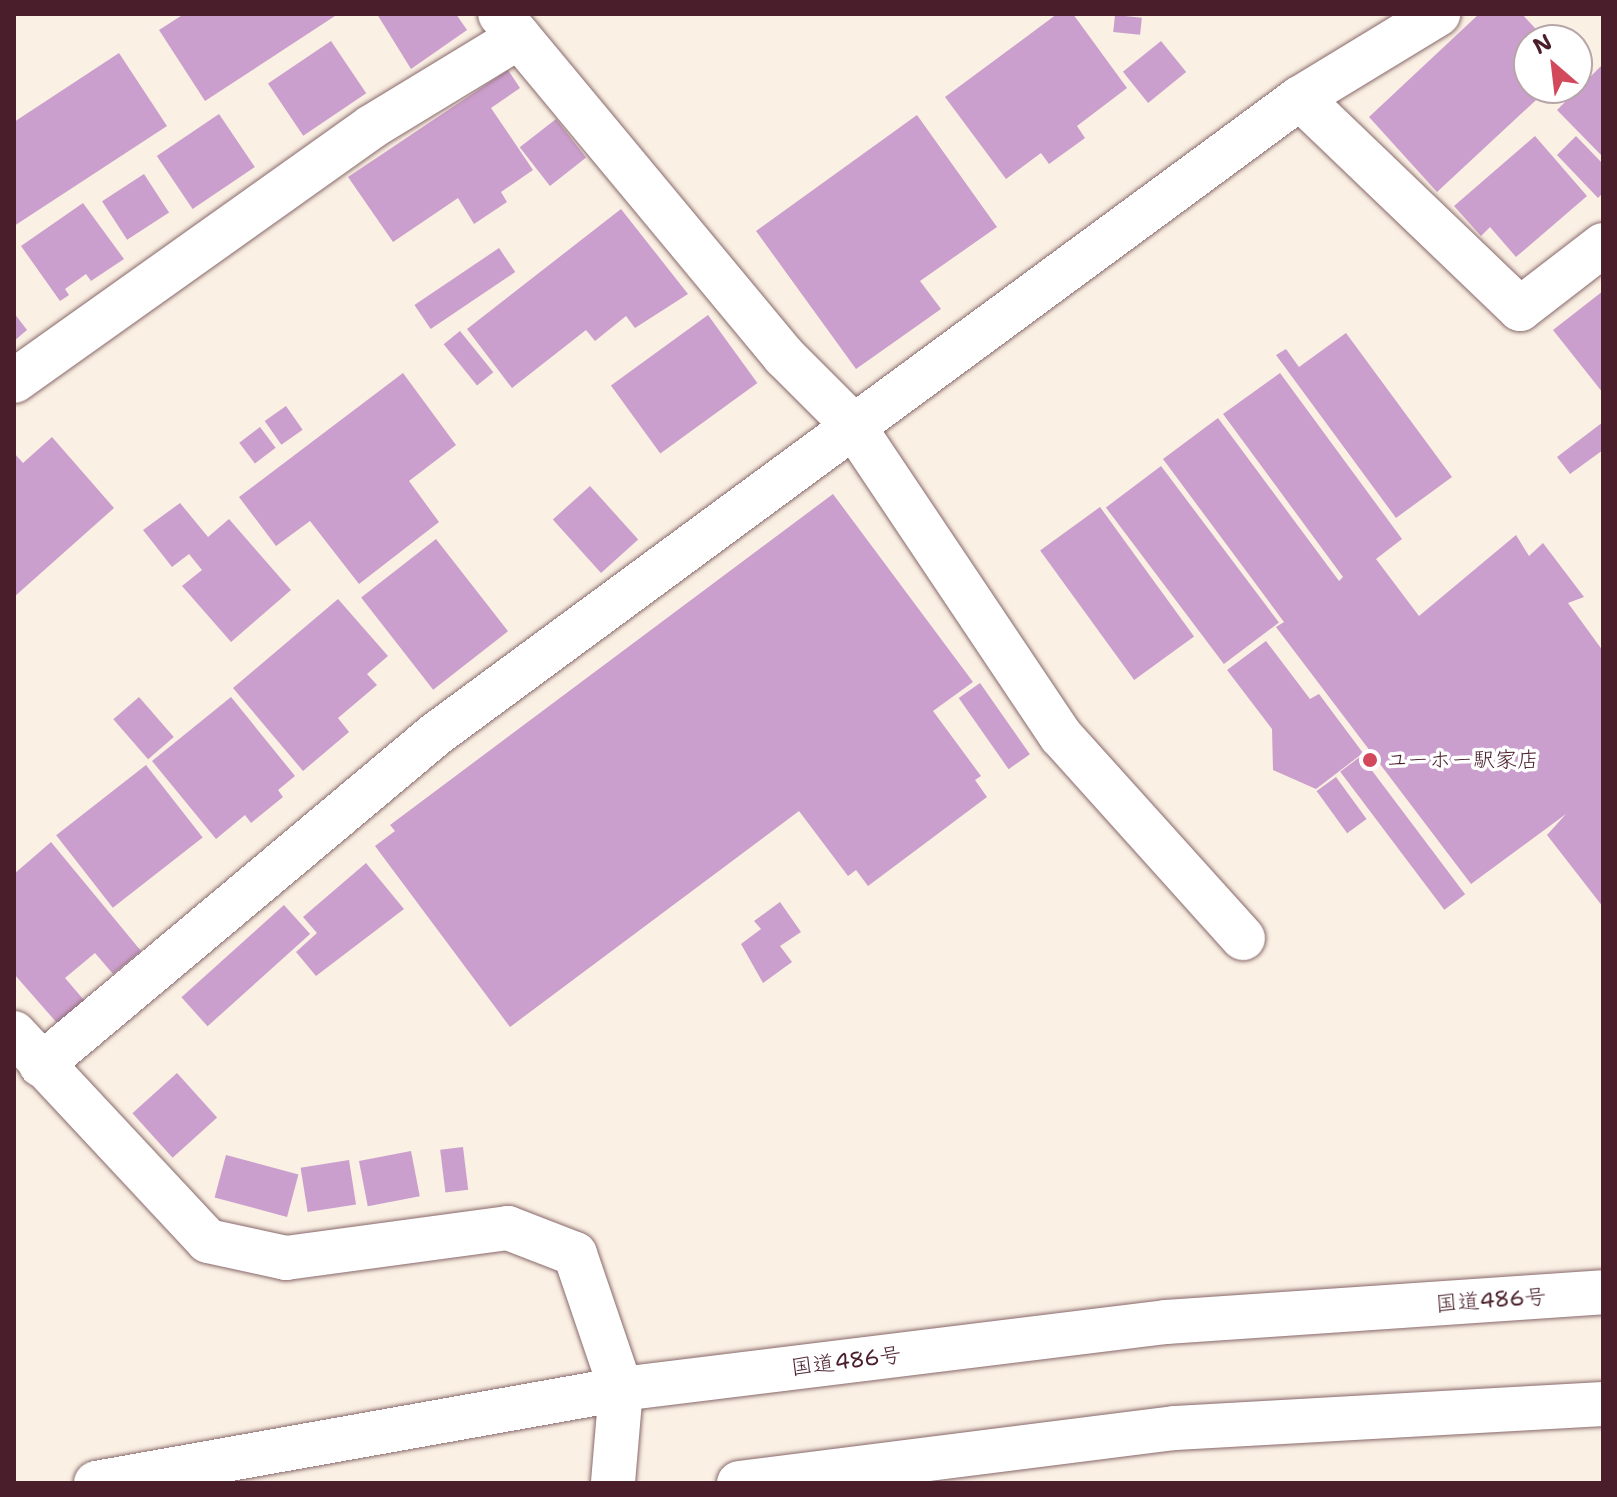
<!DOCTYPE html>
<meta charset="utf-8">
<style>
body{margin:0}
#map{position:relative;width:1617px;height:1497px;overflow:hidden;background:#faf0e3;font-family:"Shantell Sans","Klee One",sans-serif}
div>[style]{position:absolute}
.building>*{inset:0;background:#cb9fcd;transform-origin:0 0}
.roads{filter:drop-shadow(0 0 2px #88686b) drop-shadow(0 0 2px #88686b)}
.minor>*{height:44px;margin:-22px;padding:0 22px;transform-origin:22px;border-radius:22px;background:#fff}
.trunk>*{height:44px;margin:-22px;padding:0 22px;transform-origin:22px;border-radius:22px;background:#fff}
.dots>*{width:22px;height:22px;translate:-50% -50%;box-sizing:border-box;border:4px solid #fff;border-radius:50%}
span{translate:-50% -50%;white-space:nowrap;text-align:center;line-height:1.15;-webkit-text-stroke:7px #fff;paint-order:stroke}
.poi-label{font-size:22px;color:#4a1f2b}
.left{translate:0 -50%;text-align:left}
.street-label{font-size:22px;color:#4a1f2b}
.frame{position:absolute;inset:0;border:16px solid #4a1f2b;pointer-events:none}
.north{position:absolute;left:1513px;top:24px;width:80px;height:80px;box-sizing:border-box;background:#fff;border:2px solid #b7a5aa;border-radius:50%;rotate:332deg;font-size:22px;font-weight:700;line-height:32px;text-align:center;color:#4a1f2b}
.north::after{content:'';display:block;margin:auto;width:28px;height:36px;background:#d1495b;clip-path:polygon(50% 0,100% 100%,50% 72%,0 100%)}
</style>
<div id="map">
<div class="building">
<i style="clip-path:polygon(184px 14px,338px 14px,205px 101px,159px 30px)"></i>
<i style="clip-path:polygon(377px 14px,456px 14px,467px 30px,411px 69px)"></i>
<i style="clip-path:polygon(1057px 14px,1073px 14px,1127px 88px,1077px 126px,1085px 138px,1049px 164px,1041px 153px,1006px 179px,945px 97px)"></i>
<i style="clip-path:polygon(1479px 14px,1522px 14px,1546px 40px,1529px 40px,1529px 88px,1549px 88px,1437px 192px,1369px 117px)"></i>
<i style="left:1115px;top:15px;width:27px;height:17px;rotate:6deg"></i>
<i style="left:331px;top:41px;width:63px;height:76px;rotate:56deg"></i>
<i style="left:1161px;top:41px;width:40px;height:49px;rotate:51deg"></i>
<i style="clip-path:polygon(119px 53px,167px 126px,14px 226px,14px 122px)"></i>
<i style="clip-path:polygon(1603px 64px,1603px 157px,1557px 110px)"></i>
<i style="clip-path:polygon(508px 70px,520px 88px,491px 108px,533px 170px,501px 192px,507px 202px,474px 224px,458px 198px,393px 242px,348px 177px)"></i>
<i style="left:219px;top:114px;width:64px;height:75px;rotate:56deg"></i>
<i style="clip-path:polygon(917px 115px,997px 227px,920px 281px,941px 309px,856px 369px,756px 231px)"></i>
<i style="left:556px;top:119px;width:49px;height:46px;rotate:52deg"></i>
<i style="clip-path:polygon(1535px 136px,1587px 196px,1516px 257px,1490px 227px,1481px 236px,1454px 206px)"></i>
<i style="clip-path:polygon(1576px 136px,1603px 164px,1603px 193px,1598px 198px,1557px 155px)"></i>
<i style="left:144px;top:174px;width:46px;height:50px;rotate:57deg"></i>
<i style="clip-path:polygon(83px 203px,124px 259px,91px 281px,86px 274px,65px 289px,69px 295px,60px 301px,21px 246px)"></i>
<i style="clip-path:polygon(621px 209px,688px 294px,635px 328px,626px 316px,595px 341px,586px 330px,512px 388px,467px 329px)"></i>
<i style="left:499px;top:248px;width:29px;height:102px;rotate:56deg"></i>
<i style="clip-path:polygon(1603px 291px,1603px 393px,1553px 330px)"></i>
<i style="clip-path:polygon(14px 313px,27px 330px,14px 341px)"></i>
<i style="left:708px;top:315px;width:84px;height:120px;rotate:54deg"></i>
<i style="left:460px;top:331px;width:53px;height:21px;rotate:51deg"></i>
<i style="clip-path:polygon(1346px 333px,1452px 477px,1396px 518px,1276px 355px,1286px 349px,1299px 367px)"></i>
<i style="clip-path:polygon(403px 373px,456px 445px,409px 481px,439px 522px,359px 584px,310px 521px,276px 546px,239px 497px)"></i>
<i style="clip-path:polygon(1280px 373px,1402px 539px,1376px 559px,1419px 616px,1516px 535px,1529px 556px,1543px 543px,1584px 597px,1568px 603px,1603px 651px,1603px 907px,1547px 835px,1566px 814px,1471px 884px,1276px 627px,1284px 622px,1163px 459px,1218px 418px,1339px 581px,1343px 577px,1223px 414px)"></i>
<i style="left:286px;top:406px;width:29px;height:26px;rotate:55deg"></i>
<i style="clip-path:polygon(1603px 422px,1603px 450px,1570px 474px,1557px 457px)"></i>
<i style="left:260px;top:427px;width:26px;height:26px;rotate:53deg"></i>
<i style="clip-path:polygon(52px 437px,114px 508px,14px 597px,14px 453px,23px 463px)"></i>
<i style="left:1161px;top:466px;width:196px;height:69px;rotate:53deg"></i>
<i style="left:590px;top:486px;width:72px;height:50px;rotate:48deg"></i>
<i style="clip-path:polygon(833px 494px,973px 682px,933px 711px,981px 776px,975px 780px,987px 797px,868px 886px,856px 870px,848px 876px,799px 811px,510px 1027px,375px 846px,395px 831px,390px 825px)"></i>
<i style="clip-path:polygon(180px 503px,208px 537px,229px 519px,291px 590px,231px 642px,182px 586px,202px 570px,189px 554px,172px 567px,143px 530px)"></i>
<i style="left:1100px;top:507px;width:160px;height:74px;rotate:54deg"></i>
<i style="left:436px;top:539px;width:117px;height:95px;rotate:52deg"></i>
<i style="clip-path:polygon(338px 599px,388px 656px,367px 674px,377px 685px,338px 718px,349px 732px,303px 771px,233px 688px)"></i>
<i style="clip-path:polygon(1266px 641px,1310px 699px,1319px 694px,1363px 753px,1316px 789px,1273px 770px,1272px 729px,1227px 670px)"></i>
<i style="left:980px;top:683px;width:87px;height:26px;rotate:55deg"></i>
<i style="left:139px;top:697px;width:53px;height:34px;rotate:49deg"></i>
<i style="clip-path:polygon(231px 697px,295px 776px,278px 790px,283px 797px,251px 823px,245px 815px,216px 839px,152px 761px)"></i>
<i style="left:1361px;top:756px;width:173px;height:26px;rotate:53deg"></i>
<i style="left:146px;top:765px;width:92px;height:114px;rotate:52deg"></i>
<i style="left:1336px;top:777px;width:52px;height:24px;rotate:54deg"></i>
<i style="clip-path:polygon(51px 842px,141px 951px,113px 974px,95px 953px,65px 978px,84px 1000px,57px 1023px,14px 974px,14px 874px)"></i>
<i style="clip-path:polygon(366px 863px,404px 909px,316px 976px,296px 952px,317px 933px,303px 917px)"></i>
<i style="clip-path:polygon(780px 902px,801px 932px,780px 946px,792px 962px,763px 983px,741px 944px,761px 929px,754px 921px)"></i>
<i style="left:284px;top:905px;width:39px;height:138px;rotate:48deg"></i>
<i style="left:177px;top:1073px;width:60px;height:60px;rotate:48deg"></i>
<i style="left:463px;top:1147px;width:43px;height:23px;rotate:83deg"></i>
<i style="left:411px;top:1151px;width:46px;height:53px;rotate:79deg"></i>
<i style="left:226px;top:1155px;width:75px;height:44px;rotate:15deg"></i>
<i style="left:349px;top:1160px;width:45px;height:49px;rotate:81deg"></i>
</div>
<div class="roads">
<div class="minor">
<i style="left:500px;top:14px;width:445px;rotate:50.3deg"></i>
<i style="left:784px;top:356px;width:96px;rotate:45deg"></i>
<i style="left:852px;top:424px;width:376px;rotate:56.2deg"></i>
<i style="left:1061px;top:736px;width:272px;rotate:48deg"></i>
<i style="left:1300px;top:98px;width:305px;rotate:43.8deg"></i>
<i style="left:1520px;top:309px;width:105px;rotate:-37.6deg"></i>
<i style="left:14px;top:381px;width:438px;rotate:-35.4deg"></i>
<i style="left:371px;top:127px;width:173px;rotate:-31.3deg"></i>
<i style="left:14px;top:1033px;width:284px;rotate:47deg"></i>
<i style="left:208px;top:1241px;width:80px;rotate:12.3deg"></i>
<i style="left:286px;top:1258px;width:224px;rotate:-7.7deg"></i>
<i style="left:508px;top:1228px;width:72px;rotate:21.2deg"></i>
<i style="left:575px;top:1254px;width:143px;rotate:71.2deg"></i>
<i style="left:621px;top:1389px;width:94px;rotate:94.9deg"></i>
<i style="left:41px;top:1065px;width:515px;rotate:-39.96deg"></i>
<i style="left:436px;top:734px;width:1073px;rotate:-36.36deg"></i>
<i style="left:1300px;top:98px;width:162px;rotate:-31.3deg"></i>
</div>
<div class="trunk">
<i style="left:96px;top:1483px;width:533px;rotate:-10.15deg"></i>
<i style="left:621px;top:1389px;width:549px;rotate:-7.01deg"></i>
<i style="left:1166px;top:1322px;width:438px;rotate:-3.9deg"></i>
<i style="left:739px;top:1483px;width:439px;rotate:-7.2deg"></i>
<i style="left:1175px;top:1428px;width:429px;rotate:-3.2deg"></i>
</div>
</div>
<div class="dots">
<i style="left:1370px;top:760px;background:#d1495b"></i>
</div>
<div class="poi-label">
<span class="left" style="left:1386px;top:760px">ユーホー駅家店</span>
</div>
<div class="street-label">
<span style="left:1491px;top:1300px;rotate:-4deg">国道486号</span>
<span style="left:846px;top:1361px;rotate:-7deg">国道486号</span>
</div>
<div class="frame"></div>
<div class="north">N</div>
</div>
